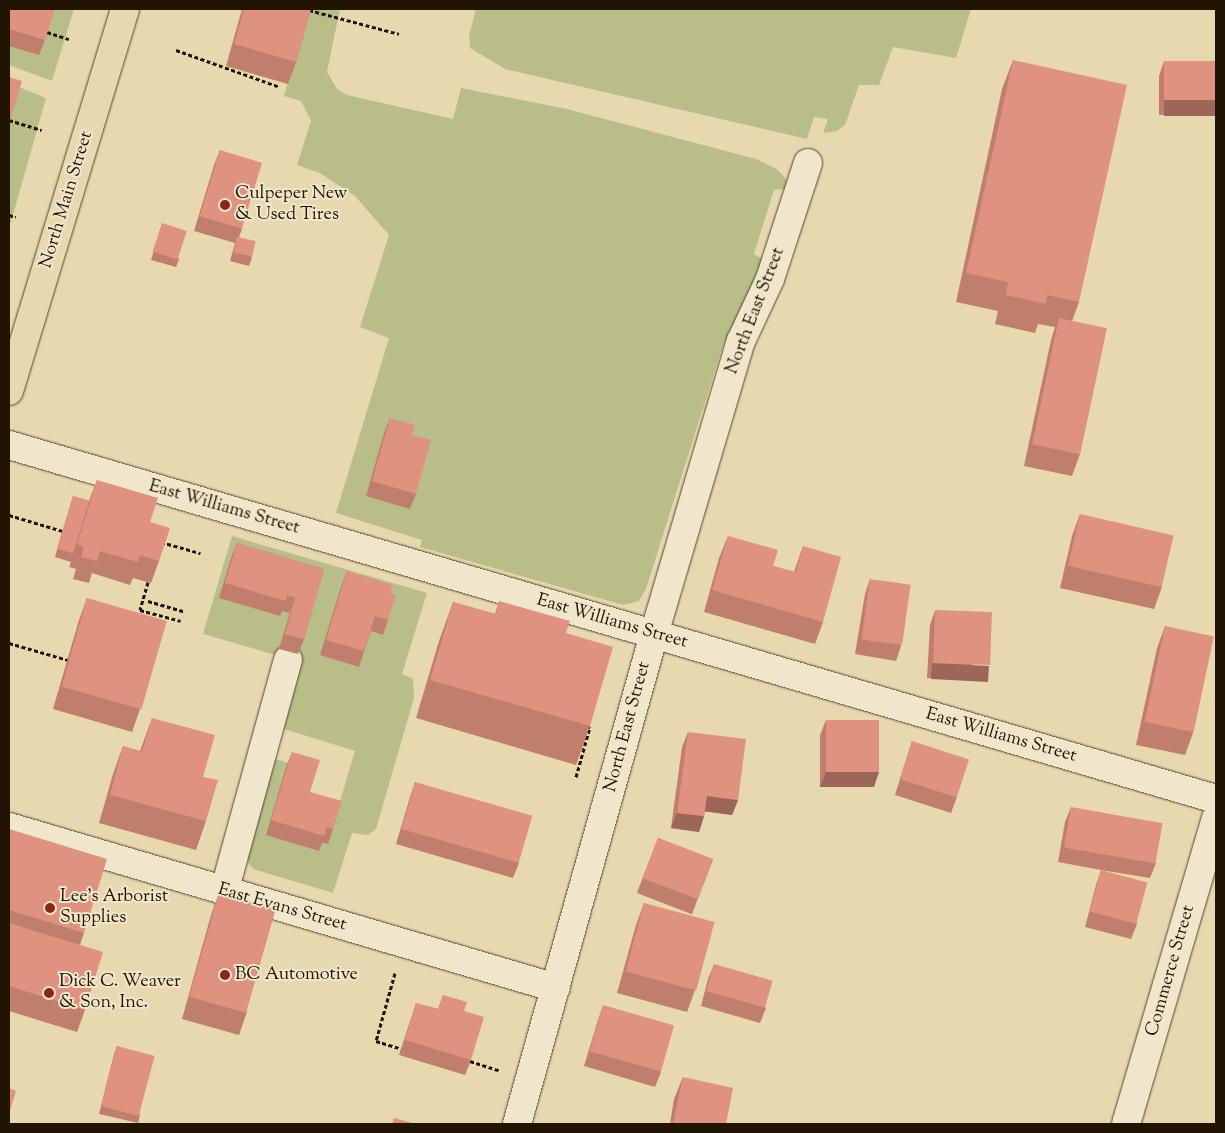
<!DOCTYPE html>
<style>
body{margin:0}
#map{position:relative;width:1225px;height:1133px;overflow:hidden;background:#e8d8b0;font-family:"Sorts Mill Goudy",serif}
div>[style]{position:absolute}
.green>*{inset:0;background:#b9be89}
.path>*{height:3px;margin-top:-1.5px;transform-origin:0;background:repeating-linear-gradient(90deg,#221402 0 4px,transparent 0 6.5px)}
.roads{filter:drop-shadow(0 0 1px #54452e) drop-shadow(0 0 1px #54452e)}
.minor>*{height:28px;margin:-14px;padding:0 14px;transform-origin:14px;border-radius:14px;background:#f0e6cc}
.major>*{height:28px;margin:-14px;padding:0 14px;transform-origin:14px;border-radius:14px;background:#e8d8b0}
.wall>*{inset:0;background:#c07e6d;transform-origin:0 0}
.shaded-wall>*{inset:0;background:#9c6659;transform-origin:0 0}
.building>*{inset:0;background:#df927f;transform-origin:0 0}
.dots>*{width:14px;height:14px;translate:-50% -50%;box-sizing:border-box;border:2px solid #f0e6cc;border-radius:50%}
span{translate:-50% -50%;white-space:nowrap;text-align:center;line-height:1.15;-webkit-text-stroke:4px #f0e6cc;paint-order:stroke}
.poi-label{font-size:18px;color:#221402}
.left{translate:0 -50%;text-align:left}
.street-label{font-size:18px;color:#221402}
.frame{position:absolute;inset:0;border:10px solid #221402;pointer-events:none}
</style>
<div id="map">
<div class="green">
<i style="clip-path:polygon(9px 9px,74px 9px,52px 81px,9px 65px)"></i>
<i style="clip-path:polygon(309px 9px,340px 9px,327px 72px,337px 89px,347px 95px,453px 119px,461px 88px,567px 109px,756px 159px,778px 170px,786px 179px,786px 189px,774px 190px,754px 254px,765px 261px,722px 348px,646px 589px,639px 601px,623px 605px,420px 547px,422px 540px,336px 513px,389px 338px,360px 327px,389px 235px,355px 196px,320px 173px,297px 165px,311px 121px,301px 101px,284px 96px)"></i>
<i style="clip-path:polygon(476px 9px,971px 9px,956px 58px,893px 47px,879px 85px,859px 85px,845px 125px,837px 131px,823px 133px,828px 119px,814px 117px,807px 139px,505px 69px,470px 48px,469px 36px)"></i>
<i style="clip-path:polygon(9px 83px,46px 98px,9px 229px)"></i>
<i style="clip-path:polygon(232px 536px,427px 593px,402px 674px,413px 679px,414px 698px,376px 829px,368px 835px,352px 833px,333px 893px,253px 869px,245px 858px,276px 759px,310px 770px,287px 767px,322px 843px,327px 844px,355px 751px,281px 728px,279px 656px,203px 634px)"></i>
</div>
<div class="path">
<i style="left:309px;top:10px;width:93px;rotate:14.9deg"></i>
<i style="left:47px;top:32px;width:23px;rotate:18deg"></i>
<i style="left:176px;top:50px;width:110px;rotate:19.6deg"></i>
<i style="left:9px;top:120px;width:34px;rotate:17deg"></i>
<i style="left:9px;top:215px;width:7px;rotate:16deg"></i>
<i style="left:9px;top:515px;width:59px;rotate:16.6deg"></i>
<i style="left:161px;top:542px;width:41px;rotate:15.8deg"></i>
<i style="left:148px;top:582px;width:29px;rotate:106deg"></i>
<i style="left:140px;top:610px;width:42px;rotate:15deg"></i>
<i style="left:148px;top:601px;width:37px;rotate:16deg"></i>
<i style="left:9px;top:643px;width:61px;rotate:16.1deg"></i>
<i style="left:576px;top:777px;width:52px;rotate:-74.4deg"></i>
<i style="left:590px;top:727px;width:3px;rotate:180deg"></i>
<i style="left:395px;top:973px;width:71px;rotate:105.6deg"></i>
<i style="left:376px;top:1041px;width:27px;rotate:17deg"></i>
<i style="left:470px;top:1061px;width:32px;rotate:18deg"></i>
</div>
<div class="roads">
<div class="minor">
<i style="left:9px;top:445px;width:1258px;rotate:16.35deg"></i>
<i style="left:9px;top:827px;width:570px;rotate:16.4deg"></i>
<i style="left:224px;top:892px;width:241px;rotate:-74.6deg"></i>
<i style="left:517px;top:1124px;width:509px;rotate:-74.38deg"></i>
<i style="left:654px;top:634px;width:306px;rotate:-73.5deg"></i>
<i style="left:741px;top:341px;width:68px;rotate:-64.9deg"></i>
<i style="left:770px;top:279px;width:122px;rotate:-71.9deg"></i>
<i style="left:1126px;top:1124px;width:319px;rotate:-73.6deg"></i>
</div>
<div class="major">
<i style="left:9px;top:391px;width:399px;rotate:-73.1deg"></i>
</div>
</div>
<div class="wall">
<i style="clip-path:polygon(9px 9px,45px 40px,39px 55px,9px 46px)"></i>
<i style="clip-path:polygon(242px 9px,311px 9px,296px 62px,288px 84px,226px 66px)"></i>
<i style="clip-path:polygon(1013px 60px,1079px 302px,1072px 321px,1080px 454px,1072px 476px,1024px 466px,1051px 340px,1055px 327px,1038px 324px,1035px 333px,995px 324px,998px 311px,956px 302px,1002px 89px)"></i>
<i style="clip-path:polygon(1164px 61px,1216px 115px,1159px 115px,1159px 76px)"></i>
<i style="clip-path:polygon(220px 150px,242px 229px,239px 237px,252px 258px,249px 266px,230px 261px,235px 243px,194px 231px,214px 165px)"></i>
<i style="clip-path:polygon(162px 223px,179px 259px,176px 267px,151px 260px)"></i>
<i style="clip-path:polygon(390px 418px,412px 435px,416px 494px,410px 509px,366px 496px,384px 433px)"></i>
<i style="clip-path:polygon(97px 480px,150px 522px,159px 561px,151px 583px,133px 578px,130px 585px,92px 573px,89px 583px,73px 579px,76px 569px,69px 567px,71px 562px,55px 557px,73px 496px,89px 501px)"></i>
<i style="clip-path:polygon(1080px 514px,1162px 587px,1154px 609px,1060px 588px,1072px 536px)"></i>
<i style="clip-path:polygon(728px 536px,773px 566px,794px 572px,803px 546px,823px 622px,815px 644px,704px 612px,719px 558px)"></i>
<i style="clip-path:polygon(237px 543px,324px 569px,304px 639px,298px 654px,279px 649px,290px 613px,282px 611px,280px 616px,219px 598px,231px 558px)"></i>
<i style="clip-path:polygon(347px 571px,390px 593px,388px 620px,383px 635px,371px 631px,359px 667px,320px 655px,341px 587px)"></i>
<i style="clip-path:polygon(870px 579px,901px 646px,896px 661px,855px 654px,865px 594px)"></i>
<i style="clip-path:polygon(87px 598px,140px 709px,132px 732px,53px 709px,79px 620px)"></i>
<i style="clip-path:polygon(499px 601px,566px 633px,590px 726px,576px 765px,416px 718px,439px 641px,453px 602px,495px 614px)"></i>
<i style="clip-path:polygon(935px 610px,984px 681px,927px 678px,930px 625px)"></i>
<i style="clip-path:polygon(1165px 626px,1193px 733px,1185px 755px,1136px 745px,1157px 648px)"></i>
<i style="clip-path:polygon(152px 718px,203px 777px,206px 821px,196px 850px,99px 823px,113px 774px,123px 746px,140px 751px)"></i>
<i style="clip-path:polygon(826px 720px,874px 787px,820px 787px,820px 735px)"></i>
<i style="clip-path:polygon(688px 732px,738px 800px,732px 815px,705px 811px,704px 816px,699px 832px,671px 828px,682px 747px)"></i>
<i style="clip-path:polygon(912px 741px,957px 797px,951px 813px,895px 795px)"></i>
<i style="clip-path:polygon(292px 752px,310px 792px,333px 829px,328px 844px,322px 843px,319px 851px,266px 835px,286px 767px)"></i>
<i style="clip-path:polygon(415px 782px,519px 863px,513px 878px,396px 844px,410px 797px)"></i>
<i style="clip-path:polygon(1071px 807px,1156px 863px,1150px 878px,1101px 870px,1137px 924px,1131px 939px,1085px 927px,1096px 885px,1101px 870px,1058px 862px,1065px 822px)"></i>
<i style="clip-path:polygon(9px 829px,84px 933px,80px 945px,85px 1010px,77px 1032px,9px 1011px)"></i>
<i style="left:658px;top:838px;width:59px;height:59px;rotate:21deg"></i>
<i style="clip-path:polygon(219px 893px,247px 1012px,239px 1035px,182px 1019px,211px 915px)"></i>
<i style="clip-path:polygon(644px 903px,695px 990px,687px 1012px,617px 993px,636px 925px)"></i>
<i style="clip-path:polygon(714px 964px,766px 1008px,760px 1023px,701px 1006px,708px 979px)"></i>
<i style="clip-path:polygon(443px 995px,464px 1011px,471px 1060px,465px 1075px,399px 1055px,416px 1003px,438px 1009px)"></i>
<i style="clip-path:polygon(603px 1005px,661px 1072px,655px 1087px,584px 1066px,598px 1020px)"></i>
<i style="clip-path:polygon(117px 1046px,140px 1115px,138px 1123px,99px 1114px,114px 1054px)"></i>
<i style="clip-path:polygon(683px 1077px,726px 1124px,670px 1124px,674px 1099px)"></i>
</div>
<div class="shaded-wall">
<i style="left:1164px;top:100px;width:52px;height:16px"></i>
<i style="left:932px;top:663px;width:57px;height:16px;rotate:3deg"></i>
<i style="clip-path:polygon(826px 772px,879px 772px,874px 787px,820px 787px)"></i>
<i style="clip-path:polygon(707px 796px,738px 800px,732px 815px,702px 811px)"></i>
<i style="clip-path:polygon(677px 813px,704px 816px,699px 832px,671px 828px)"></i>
</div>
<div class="building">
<i style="clip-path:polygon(9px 9px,55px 9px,45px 40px,9px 29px)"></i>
<i style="clip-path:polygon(244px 9px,311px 9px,296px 62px,234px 44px)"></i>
<i style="clip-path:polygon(1013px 60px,1127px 85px,1079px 302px,1047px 295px,1046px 304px,1006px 295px,1008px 282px,966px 273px)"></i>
<i style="left:1164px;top:61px;width:52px;height:39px"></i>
<i style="clip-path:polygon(9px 77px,22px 81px,9px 124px)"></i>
<i style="left:220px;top:150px;width:44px;height:69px;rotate:17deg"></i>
<i style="left:162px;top:223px;width:26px;height:30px;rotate:18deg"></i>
<i style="left:237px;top:237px;width:19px;height:16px;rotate:12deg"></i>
<i style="left:1059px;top:318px;width:49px;height:129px;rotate:12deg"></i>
<i style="clip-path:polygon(390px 418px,415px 425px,412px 435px,431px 440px,416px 494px,372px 481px)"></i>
<i style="clip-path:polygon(97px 480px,158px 498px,150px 522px,170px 528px,159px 561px,140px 555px,138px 562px,100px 551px,97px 561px,81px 557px,84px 547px,77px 544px)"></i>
<i style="left:73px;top:496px;width:17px;height:55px;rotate:17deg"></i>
<i style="left:1080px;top:514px;width:96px;height:53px;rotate:13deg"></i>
<i style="clip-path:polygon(728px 536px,778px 550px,773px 566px,796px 572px,803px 546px,841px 557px,823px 622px,712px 590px)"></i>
<i style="clip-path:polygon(237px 543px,324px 569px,304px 639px,285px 634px,295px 598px,287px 595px,286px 601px,225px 583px)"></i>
<i style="clip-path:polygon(347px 571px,393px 585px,390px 593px,396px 595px,388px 620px,375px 616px,364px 651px,326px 640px)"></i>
<i style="left:870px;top:579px;width:41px;height:61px;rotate:8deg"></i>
<i style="left:87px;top:598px;width:83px;height:92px;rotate:16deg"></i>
<i style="clip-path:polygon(499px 601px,570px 621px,566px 633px,613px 647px,590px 726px,430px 680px,453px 602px,496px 614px)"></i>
<i style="left:935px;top:610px;width:57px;height:53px;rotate:2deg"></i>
<i style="left:1165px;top:626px;width:50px;height:98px;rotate:12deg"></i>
<i style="clip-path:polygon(152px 718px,215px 735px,203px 777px,218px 780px,206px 821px,110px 795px,123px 746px,142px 752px)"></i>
<i style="left:826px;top:720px;width:53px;height:52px"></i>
<i style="clip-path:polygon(688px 732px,746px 739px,738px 800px,707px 796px,704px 816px,677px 813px)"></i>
<i style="left:912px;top:741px;width:60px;height:40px;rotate:18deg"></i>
<i style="clip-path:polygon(292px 752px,320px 760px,310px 792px,342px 801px,333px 829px,327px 827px,324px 836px,271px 820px)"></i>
<i style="left:415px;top:782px;width:122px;height:49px;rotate:16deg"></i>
<i style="left:1071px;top:807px;width:93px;height:41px;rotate:10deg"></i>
<i style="clip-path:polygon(9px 829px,107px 859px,84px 933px,9px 910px)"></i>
<i style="left:658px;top:838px;width:59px;height:43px;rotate:21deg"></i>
<i style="left:1101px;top:870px;width:48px;height:43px;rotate:15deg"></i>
<i style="left:219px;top:893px;width:59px;height:108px;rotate:16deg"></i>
<i style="left:644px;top:903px;width:73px;height:71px;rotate:15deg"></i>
<i style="clip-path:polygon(9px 923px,103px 952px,85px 1010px,9px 986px)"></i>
<i style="left:714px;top:964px;width:61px;height:28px;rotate:16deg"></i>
<i style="clip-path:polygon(443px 995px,467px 1002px,464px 1011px,484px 1017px,471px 1060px,405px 1040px,416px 1003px,438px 1009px)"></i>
<i style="left:603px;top:1005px;width:74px;height:48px;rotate:16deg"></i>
<i style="left:117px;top:1046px;width:39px;height:62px;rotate:15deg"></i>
<i style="clip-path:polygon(683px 1077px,733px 1088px,726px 1124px,673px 1124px)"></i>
<i style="clip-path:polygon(9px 1088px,16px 1091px,9px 1114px)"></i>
<i style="clip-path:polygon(394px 1118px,416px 1124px,392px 1124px)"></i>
</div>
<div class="dots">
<i style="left:225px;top:205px;background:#8f2418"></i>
<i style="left:50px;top:908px;background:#8f2418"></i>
<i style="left:225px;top:975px;background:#8f2418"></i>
<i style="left:49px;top:993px;background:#8f2418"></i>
</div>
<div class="poi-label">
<span class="left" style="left:235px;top:205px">Culpeper New<br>&amp; Used Tires</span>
<span class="left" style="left:60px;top:908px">Lee's Arborist<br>Supplies</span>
<span class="left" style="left:235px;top:975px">BC Automotive</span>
<span class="left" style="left:59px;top:993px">Dick C. Weaver<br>&amp; Son, Inc.</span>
</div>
<div class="street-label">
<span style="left:67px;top:200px;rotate:-73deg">North Main Street</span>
<span style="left:756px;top:311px;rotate:-69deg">North East Street</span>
<span style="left:224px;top:508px;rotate:16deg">East Williams Street</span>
<span style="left:612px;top:622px;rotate:16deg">East Williams Street</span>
<span style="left:628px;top:727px;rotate:-75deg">North East Street</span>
<span style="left:1001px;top:736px;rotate:16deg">East Williams Street</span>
<span style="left:282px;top:908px;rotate:16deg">East Evans Street</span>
<span style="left:1171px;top:971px;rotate:-74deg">Commerce Street</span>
</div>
<div class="frame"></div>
</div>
